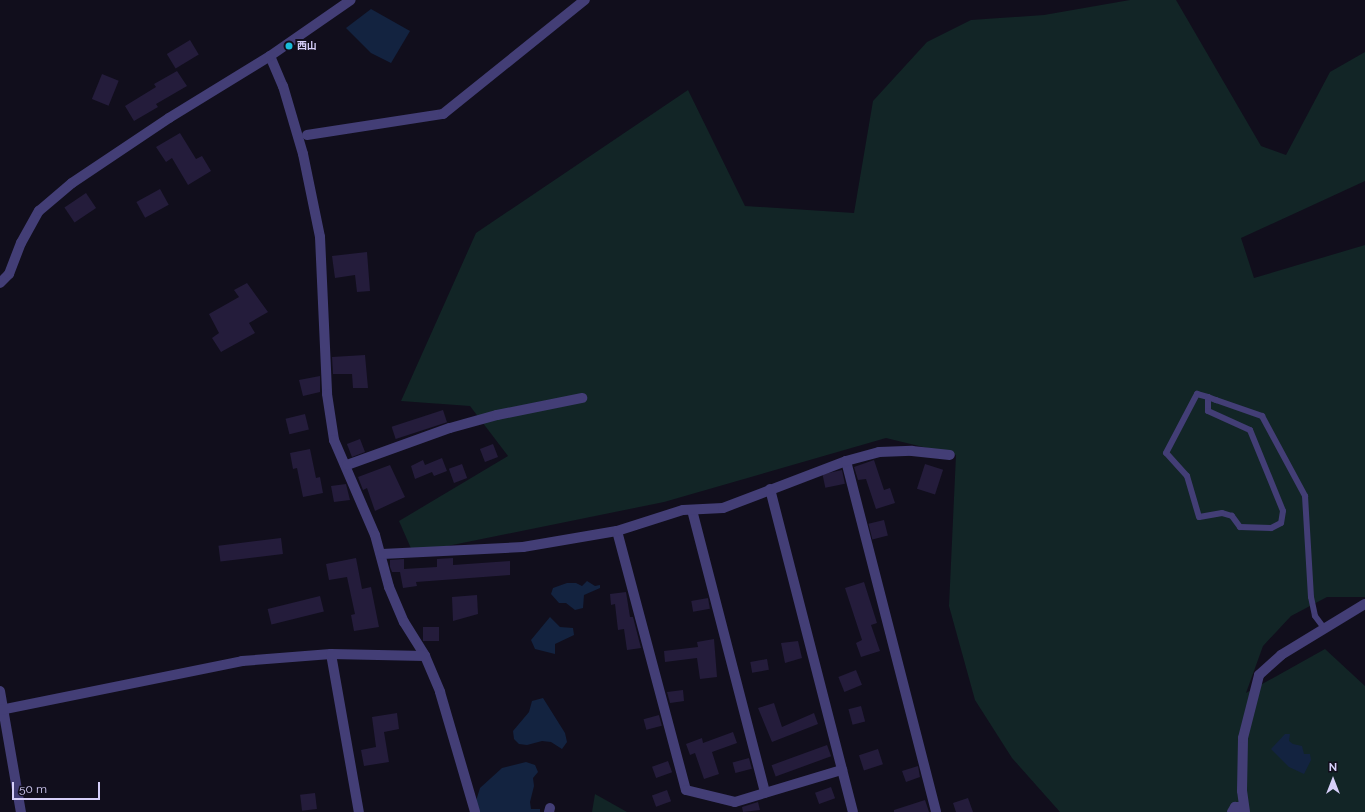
<!DOCTYPE html>
<meta charset="utf-8">
<style>
body{margin:0}
#map{position:relative;width:1365px;height:812px;overflow:hidden;background:#110e1c;font-family:Raleway,"Noto Sans JP",sans-serif}
div>[style]{position:absolute}
.green>*{inset:0;background:#122526}
.water>*{inset:0;background:#132340}
.building>*{inset:0;background:#241c3b;transform-origin:0 0}
.service>*{height:6px;margin:-3px;padding:0 3px;transform-origin:3px;border-radius:3px;background:#433e76}
.minor>*{height:10px;margin:-5px;padding:0 5px;transform-origin:5px;border-radius:5px;background:#433e76}
.tertiary>*{height:10px;margin:-5px;padding:0 5px;transform-origin:5px;border-radius:5px;background:#433e76}
.dots>*{width:11px;height:11px;translate:-50% -50%;box-sizing:border-box;border:2px solid #110e1c;border-radius:50%}
span{translate:-50% -50%;white-space:nowrap;text-align:center;line-height:1.15;-webkit-text-stroke:4px #110e1c;paint-order:stroke}
.poi-label{font-size:10px;color:#d6cff9;font-weight:700}
.left{translate:0 -50%;text-align:left}
.north{position:absolute;left:1313px;top:760px;width:40px;height:40px;-webkit-text-stroke:3px #110e1c;paint-order:stroke;rotate:0deg;font-size:11px;font-weight:700;line-height:16px;text-align:center;color:#d6cff9}
.north::after{content:'';display:block;margin:auto;width:14px;height:18px;background:#d6cff9;clip-path:polygon(50% 0,100% 100%,50% 72%,0 100%)}
.scale{position:absolute;left:12px;top:782px;width:88px;height:18px;box-sizing:border-box;border:2px solid #d6cff9;border-top:0;padding-left:5px;font-size:12px;line-height:14px;white-space:nowrap;color:#d6cff9;-webkit-text-stroke:3px #110e1c;paint-order:stroke}
</style>
<div id="map">
<div class="green">
<i style="clip-path:polygon(1130px 0,1176px 0,1261px 146px,1286px 155px,1330px 72px,1365px 52px,1365px 181px,1241px 238px,1254px 278px,1365px 245px,1365px 597px,1327px 597px,1291px 616px,1263px 646px,1246px 693px,1325px 649px,1365px 686px,1365px 812px,1060px 812px,1012px 758px,975px 700px,949px 606px,956px 455px,886px 438px,664px 502px,413px 553px,399px 521px,508px 456px,470px 406px,401px 401px,476px 233px,688px 90px,745px 206px,854px 213px,873px 101px,927px 42px,971px 20px,1044px 15px)"></i>
<i style="clip-path:polygon(595px 794px,627px 812px,592px 812px)"></i>
</div>
<div class="water">
<i style="clip-path:polygon(371px 9px,410px 31px,391px 63px,371px 53px,346px 28px)"></i>
<i style="clip-path:polygon(587px 581px,595px 586px,600px 585px,600px 588px,584px 595px,583px 608px,575px 610px,566px 603px,559px 603px,551px 594px,553px 588px,567px 583px,576px 583px,582px 586px)"></i>
<i style="clip-path:polygon(550px 617px,560px 627px,573px 628px,574px 635px,555px 644px,555px 654px,535px 649px,531px 640px)"></i>
<i style="clip-path:polygon(543px 698px,565px 733px,567px 742px,562px 749px,551px 742px,542px 741px,527px 745px,519px 744px,514px 739px,513px 731px,529px 712px,532px 701px)"></i>
<i style="clip-path:polygon(1285px 734px,1290px 734px,1289px 741px,1293px 744px,1302px 746px,1304px 754px,1310px 754px,1311px 760px,1304px 774px,1289px 767px,1271px 749px)"></i>
<i style="clip-path:polygon(526px 762px,535px 765px,538px 772px,533px 778px,534px 786px,530px 802px,531px 809px,540px 809px,540px 812px,479px 812px,476px 801px,480px 788px,502px 768px)"></i>
</div>
<div class="building">
<i style="left:190px;top:40px;width:17px;height:27px;rotate:59deg"></i>
<i style="clip-path:polygon(177px 71px,187px 86px,156px 104px,158px 107px,134px 121px,125px 106px,156px 87px,154px 84px)"></i>
<i style="left:102px;top:74px;width:18px;height:27px;rotate:22deg"></i>
<i style="clip-path:polygon(180px 133px,196px 159px,202px 156px,211px 171px,188px 185px,172px 158px,166px 162px,156px 147px)"></i>
<i style="left:160px;top:189px;width:18px;height:27px;rotate:61deg"></i>
<i style="left:86px;top:193px;width:18px;height:26px;rotate:56deg"></i>
<i style="clip-path:polygon(367px 252px,370px 291px,357px 292px,355px 275px,335px 278px,332px 256px)"></i>
<i style="clip-path:polygon(247px 283px,268px 312px,249px 323px,255px 333px,221px 352px,212px 338px,219px 333px,209px 314px,239px 297px,234px 290px)"></i>
<i style="clip-path:polygon(365px 355px,368px 388px,353px 388px,352px 374px,333px 374px,332px 357px)"></i>
<i style="clip-path:polygon(320px 376px,320px 392px,303px 396px,299px 380px)"></i>
<i style="left:443px;top:410px;width:13px;height:54px;rotate:72deg"></i>
<i style="left:305px;top:414px;width:16px;height:20px;rotate:76deg"></i>
<i style="left:360px;top:439px;width:14px;height:14px;rotate:69deg"></i>
<i style="left:493px;top:444px;width:14px;height:14px;rotate:69deg"></i>
<i style="clip-path:polygon(310px 449px,316px 478px,320px 477px,323px 493px,303px 497px,297px 468px,293px 469px,290px 453px)"></i>
<i style="clip-path:polygon(442px 458px,447px 471px,434px 476px,432px 472px,415px 479px,411px 466px,423px 460px,425px 465px)"></i>
<i style="clip-path:polygon(874px 460px,884px 490px,890px 488px,895px 503px,876px 509px,866px 479px,858px 480px,854px 467px)"></i>
<i style="left:462px;top:464px;width:15px;height:14px;rotate:70deg"></i>
<i style="left:925px;top:464px;width:19px;height:26px;rotate:18deg"></i>
<i style="clip-path:polygon(390px 465px,405px 497px,375px 511px,367px 488px,363px 490px,358px 477px)"></i>
<i style="left:842px;top:470px;width:14px;height:20px;rotate:78deg"></i>
<i style="clip-path:polygon(346px 484px,350px 500px,334px 502px,331px 486px)"></i>
<i style="left:884px;top:520px;width:16px;height:16px;rotate:76deg"></i>
<i style="left:281px;top:538px;width:16px;height:63px;rotate:83deg"></i>
<i style="clip-path:polygon(356px 558px,362px 589px,371px 587px,379px 627px,354px 631px,351px 615px,355px 614px,347px 577px,329px 580px,326px 564px)"></i>
<i style="clip-path:polygon(453px 558px,453px 565px,510px 561px,510px 575px,416px 582px,417px 586px,403px 588px,400px 572px,392px 572px,390px 567px,390px 560px,404px 559px,404px 569px,437px 567px,437px 559px)"></i>
<i style="clip-path:polygon(864px 582px,877px 623px,871px 625px,880px 651px,861px 657px,856px 643px,862px 640px,845px 588px)"></i>
<i style="clip-path:polygon(626px 592px,630px 617px,633px 617px,641px 648px,627px 650px,624px 629px,618px 630px,615px 604px,611px 605px,610px 594px)"></i>
<i style="clip-path:polygon(477px 595px,478px 614px,453px 621px,452px 597px)"></i>
<i style="left:320px;top:596px;width:16px;height:54px;rotate:76deg"></i>
<i style="left:708px;top:598px;width:11px;height:17px;rotate:80deg"></i>
<i style="left:439px;top:627px;width:14px;height:16px;rotate:90deg"></i>
<i style="clip-path:polygon(714px 639px,717px 677px,700px 679px,697px 658px,665px 662px,664px 651px,698px 647px,697px 642px)"></i>
<i style="clip-path:polygon(798px 641px,802px 658px,785px 663px,781px 643px)"></i>
<i style="left:767px;top:659px;width:11px;height:17px;rotate:80deg"></i>
<i style="left:856px;top:670px;width:16px;height:19px;rotate:68deg"></i>
<i style="clip-path:polygon(683px 690px,684px 701px,670px 703px,667px 692px)"></i>
<i style="clip-path:polygon(774px 703px,782px 727px,814px 713px,818px 724px,772px 742px,758px 708px)"></i>
<i style="left:861px;top:706px;width:16px;height:13px;rotate:75deg"></i>
<i style="clip-path:polygon(397px 713px,399px 729px,384px 732px,389px 762px,364px 766px,361px 750px,376px 747px,372px 717px)"></i>
<i style="left:659px;top:715px;width:11px;height:16px;rotate:75deg"></i>
<i style="clip-path:polygon(733px 732px,737px 743px,712px 752px,719px 774px,704px 779px,695px 753px,690px 755px,686px 744px,702px 738px,703px 743px)"></i>
<i style="left:827px;top:745px;width:12px;height:59px;rotate:70deg"></i>
<i style="left:878px;top:749px;width:16px;height:20px;rotate:72deg"></i>
<i style="left:749px;top:758px;width:11px;height:17px;rotate:75deg"></i>
<i style="left:668px;top:761px;width:12px;height:17px;rotate:70deg"></i>
<i style="clip-path:polygon(918px 766px,920px 777px,906px 782px,902px 771px)"></i>
<i style="left:831px;top:787px;width:12px;height:17px;rotate:70deg"></i>
<i style="left:667px;top:790px;width:12px;height:16px;rotate:70deg"></i>
<i style="left:315px;top:793px;width:16px;height:15px;rotate:83deg"></i>
<i style="clip-path:polygon(968px 798px,973px 812px,956px 812px,953px 803px)"></i>
<i style="clip-path:polygon(925px 800px,929px 812px,894px 812px,894px 810px)"></i>
<i style="clip-path:polygon(758px 802px,760px 810px,743px 812px,742px 807px)"></i>
</div>
<div class="service">
<i style="left:1208px;top:397px;width:14px;rotate:90deg"></i>
<i style="left:1208px;top:411px;width:46px;rotate:24.3deg"></i>
<i style="left:1250px;top:430px;width:87px;rotate:67.8deg"></i>
<i style="left:1283px;top:511px;width:12px;rotate:99deg"></i>
<i style="left:1281px;top:523px;width:11px;rotate:153deg"></i>
<i style="left:1271px;top:528px;width:31px;rotate:-178deg"></i>
<i style="left:1240px;top:527px;width:14px;rotate:-126deg"></i>
<i style="left:1232px;top:516px;width:10px;rotate:-163deg"></i>
<i style="left:1222px;top:513px;width:23px;rotate:170deg"></i>
<i style="left:1199px;top:517px;width:43px;rotate:-106.3deg"></i>
<i style="left:1187px;top:476px;width:31px;rotate:-132deg"></i>
<i style="left:1166px;top:453px;width:67px;rotate:-62.3deg"></i>
<i style="left:1197px;top:394px;width:11px;rotate:15deg"></i>
<i style="left:1208px;top:397px;width:9px;rotate:21deg"></i>
<i style="left:1216px;top:400px;width:49px;rotate:19.2deg"></i>
<i style="left:1262px;top:416px;width:91px;rotate:61.7deg"></i>
<i style="left:1305px;top:496px;width:101px;rotate:86.6deg"></i>
<i style="left:1311px;top:597px;width:19px;rotate:78deg"></i>
<i style="left:1315px;top:616px;width:15px;rotate:53deg"></i>
</div>
<div class="minor">
<i style="left:270px;top:56px;width:33px;rotate:67deg"></i>
<i style="left:283px;top:86px;width:71px;rotate:73.6deg"></i>
<i style="left:303px;top:154px;width:85px;rotate:78.4deg"></i>
<i style="left:320px;top:237px;width:157px;rotate:87.4deg"></i>
<i style="left:327px;top:394px;width:47px;rotate:81.3deg"></i>
<i style="left:334px;top:440px;width:103px;rotate:66.7deg"></i>
<i style="left:375px;top:535px;width:54px;rotate:74.9deg"></i>
<i style="left:389px;top:587px;width:38px;rotate:67deg"></i>
<i style="left:404px;top:622px;width:40px;rotate:58deg"></i>
<i style="left:425px;top:656px;width:39px;rotate:67deg"></i>
<i style="left:440px;top:692px;width:125px;rotate:73.7deg"></i>
<i style="left:307px;top:135px;width:138px;rotate:-8.8deg"></i>
<i style="left:443px;top:114px;width:182px;rotate:-38.8deg"></i>
<i style="left:846px;top:461px;width:362px;rotate:75.6deg"></i>
<i style="left:347px;top:465px;width:109px;rotate:-19.8deg"></i>
<i style="left:450px;top:428px;width:49px;rotate:-15.5deg"></i>
<i style="left:497px;top:415px;width:87px;rotate:-11.3deg"></i>
<i style="left:770px;top:489px;width:333px;rotate:75.6deg"></i>
<i style="left:692px;top:510px;width:292px;rotate:75.5deg"></i>
<i style="left:617px;top:531px;width:268px;rotate:75.1deg"></i>
<i style="left:686px;top:790px;width:50px;rotate:13.8deg"></i>
<i style="left:735px;top:802px;width:112px;rotate:-16.7deg"></i>
<i style="left:382px;top:554px;width:141px;rotate:-2.8deg"></i>
<i style="left:523px;top:547px;width:95px;rotate:-9.7deg"></i>
<i style="left:617px;top:531px;width:69px;rotate:-17.7deg"></i>
<i style="left:683px;top:510px;width:40px;rotate:-2.9deg"></i>
<i style="left:723px;top:508px;width:132px;rotate:-20.9deg"></i>
<i style="left:846px;top:461px;width:34px;rotate:-15deg"></i>
<i style="left:879px;top:452px;width:33px;rotate:-2deg"></i>
<i style="left:912px;top:451px;width:38px;rotate:6deg"></i>
<i style="left:331px;top:654px;width:160px;rotate:80deg"></i>
<i style="left:0;top:691px;width:123px;rotate:80.2deg"></i>
<i style="left:0;top:710px;width:247px;rotate:-11.4deg"></i>
<i style="left:242px;top:661px;width:89px;rotate:-4.5deg"></i>
<i style="left:331px;top:654px;width:94px;rotate:1.2deg"></i>
<i style="left:549px;top:812px;width:4px;rotate:-76deg"></i>
<i style="left:1232px;top:812px;width:6px;rotate:-59deg"></i>
<i style="left:1235px;top:807px;width:9px"></i>
<i style="left:1245px;top:812px;width:21px;rotate:-98deg"></i>
<i style="left:1242px;top:791px;width:53px;rotate:-88.9deg"></i>
<i style="left:1243px;top:738px;width:65px;rotate:-75.7deg"></i>
<i style="left:1259px;top:675px;width:30px;rotate:-42deg"></i>
<i style="left:1281px;top:655px;width:98px;rotate:-31.3deg"></i>
</div>
<div class="tertiary">
<i style="left:0;top:283px;width:13px;rotate:-45deg"></i>
<i style="left:9px;top:274px;width:33px;rotate:-69deg"></i>
<i style="left:21px;top:243px;width:37px;rotate:-61deg"></i>
<i style="left:39px;top:211px;width:43px;rotate:-40.3deg"></i>
<i style="left:72px;top:183px;width:117px;rotate:-33.8deg"></i>
<i style="left:169px;top:118px;width:119px;rotate:-31.5deg"></i>
<i style="left:270px;top:56px;width:98px;rotate:-34.7deg"></i>
</div>
<div class="dots">
<i style="left:289px;top:46px;background:#19bddb"></i>
</div>
<div class="poi-label">
<span class="left" style="left:297px;top:46px">西山</span>
</div>
<div class="north">N</div>
<div class="scale">50 m</div>
</div>
